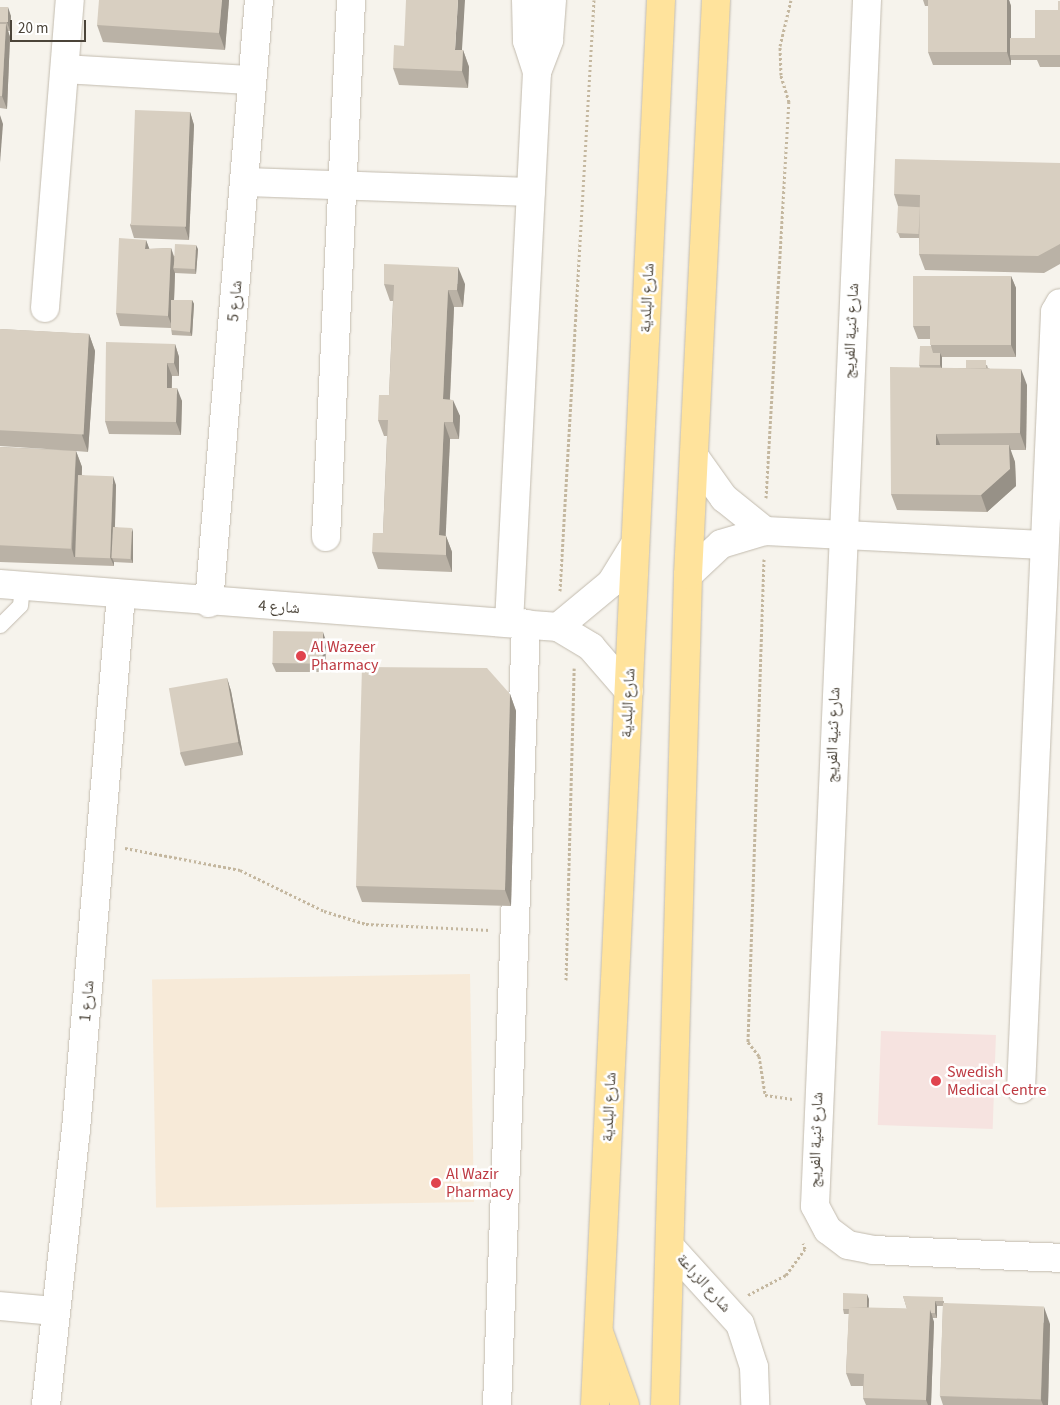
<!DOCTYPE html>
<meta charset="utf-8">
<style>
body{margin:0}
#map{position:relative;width:1060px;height:1405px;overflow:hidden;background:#f6f3ec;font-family:"Source Sans 3","Noto Naskh Arabic",sans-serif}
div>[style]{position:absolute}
.commercial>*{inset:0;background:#f7ead8;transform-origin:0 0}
.medical>*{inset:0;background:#f6e3e0;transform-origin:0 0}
.path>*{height:3px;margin-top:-1.5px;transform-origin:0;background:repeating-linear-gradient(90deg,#c4b79f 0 2.5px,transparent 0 5px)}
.roads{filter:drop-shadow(0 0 1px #c2bbae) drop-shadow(0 0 1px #c2bbae)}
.lane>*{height:15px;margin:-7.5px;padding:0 7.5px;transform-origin:7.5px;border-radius:7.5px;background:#fff}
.street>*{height:28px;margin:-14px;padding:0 14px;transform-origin:14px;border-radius:14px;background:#fff}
.primary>*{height:28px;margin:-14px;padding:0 14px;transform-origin:14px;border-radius:14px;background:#ffe39c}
.wall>*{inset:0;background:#bab2a6}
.shaded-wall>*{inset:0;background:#979187}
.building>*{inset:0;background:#d8cfc1;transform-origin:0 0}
.dots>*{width:14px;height:14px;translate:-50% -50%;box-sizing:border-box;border:2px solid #fff;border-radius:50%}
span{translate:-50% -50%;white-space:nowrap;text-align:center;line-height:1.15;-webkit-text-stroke:5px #fff;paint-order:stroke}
.street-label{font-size:16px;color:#4b4439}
.health-label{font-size:16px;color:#be3a42}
.left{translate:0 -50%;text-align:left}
.scale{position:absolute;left:10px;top:20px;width:76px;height:22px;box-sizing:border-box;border:2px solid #4b4439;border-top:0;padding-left:6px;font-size:15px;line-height:18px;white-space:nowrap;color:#4b4439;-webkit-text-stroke:4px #fff;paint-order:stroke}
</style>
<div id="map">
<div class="commercial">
<i style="left:470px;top:974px;width:228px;height:318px;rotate:89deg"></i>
</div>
<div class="medical">
<i style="left:881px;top:1031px;width:115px;height:94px;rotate:2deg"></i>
</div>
<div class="path">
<i style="left:766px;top:498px;width:397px;rotate:-86.7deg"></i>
<i style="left:789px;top:102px;width:28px;rotate:-107deg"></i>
<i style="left:781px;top:75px;width:29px;rotate:-92deg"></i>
<i style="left:780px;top:46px;width:47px;rotate:-76.6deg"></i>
<i style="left:764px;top:559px;width:483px;rotate:91.9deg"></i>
<i style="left:748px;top:1042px;width:18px;rotate:52deg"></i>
<i style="left:759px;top:1056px;width:39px;rotate:81deg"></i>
<i style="left:765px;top:1095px;width:28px;rotate:8deg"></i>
<i style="left:560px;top:591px;width:592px;rotate:-86.71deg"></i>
<i style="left:125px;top:848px;width:117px;rotate:10.8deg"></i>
<i style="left:240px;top:870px;width:93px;rotate:26deg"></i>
<i style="left:324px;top:911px;width:44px;rotate:17.2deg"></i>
<i style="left:366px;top:924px;width:124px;rotate:2.8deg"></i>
<i style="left:566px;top:980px;width:312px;rotate:-88.5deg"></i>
<i style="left:748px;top:1295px;width:43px;rotate:-27.8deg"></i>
<i style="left:786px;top:1275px;width:32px;rotate:-54deg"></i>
<i style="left:805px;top:1249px;width:6px;rotate:-108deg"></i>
</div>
<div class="roads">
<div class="lane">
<i style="left:0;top:625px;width:28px;rotate:-45deg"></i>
<i style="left:20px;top:605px;width:19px;rotate:-84deg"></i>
</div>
<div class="street">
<i style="left:526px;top:0;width:41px;rotate:88.6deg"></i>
<i style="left:527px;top:41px;width:33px;rotate:72deg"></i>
<i style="left:867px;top:0;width:1207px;rotate:92.47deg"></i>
<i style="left:815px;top:1206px;width:27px;rotate:62deg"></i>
<i style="left:828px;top:1230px;width:25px;rotate:37deg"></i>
<i style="left:848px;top:1245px;width:25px;rotate:11deg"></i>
<i style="left:873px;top:1250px;width:187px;rotate:2.4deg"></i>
<i style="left:65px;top:69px;width:187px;rotate:3.4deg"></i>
<i style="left:246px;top:182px;width:285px;rotate:2deg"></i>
<i style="left:45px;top:308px;width:309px;rotate:-85.4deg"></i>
<i style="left:694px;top:456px;width:52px;rotate:54.5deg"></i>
<i style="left:724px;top:498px;width:53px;rotate:38.8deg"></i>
<i style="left:326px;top:537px;width:538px;rotate:-87.33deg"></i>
<i style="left:688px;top:575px;width:45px;rotate:-43.2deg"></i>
<i style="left:721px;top:544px;width:46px;rotate:-16.5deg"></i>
<i style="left:765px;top:531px;width:279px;rotate:2.9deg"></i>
<i style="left:0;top:584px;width:560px;rotate:4.41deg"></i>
<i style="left:558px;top:627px;width:39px;rotate:31deg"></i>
<i style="left:591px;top:647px;width:58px;rotate:49.2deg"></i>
<i style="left:209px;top:603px;width:605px;rotate:-85.26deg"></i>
<i style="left:509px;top:623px;width:552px;rotate:-87.09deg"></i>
<i style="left:537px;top:72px;width:34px;rotate:-69deg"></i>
<i style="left:549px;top:40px;width:40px;rotate:-85.7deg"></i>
<i style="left:558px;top:627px;width:69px;rotate:-39.7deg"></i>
<i style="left:611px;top:583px;width:46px;rotate:-58.4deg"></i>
<i style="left:1021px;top:1089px;width:778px;rotate:-87.49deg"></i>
<i style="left:1055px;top:312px;width:10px;rotate:-61deg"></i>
<i style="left:672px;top:1249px;width:101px;rotate:47.8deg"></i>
<i style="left:740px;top:1324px;width:45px;rotate:72deg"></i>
<i style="left:754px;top:1367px;width:38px;rotate:88deg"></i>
<i style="left:0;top:1306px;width:54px;rotate:5.3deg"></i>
<i style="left:46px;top:1405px;width:277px;rotate:-83.8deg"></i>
<i style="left:76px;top:1130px;width:537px;rotate:-85.19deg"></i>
<i style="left:497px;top:1405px;width:782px;rotate:-87.87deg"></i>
</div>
<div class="primary">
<i style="left:600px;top:1335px;width:74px;rotate:70.3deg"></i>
<i style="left:595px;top:1405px;width:1407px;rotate:-87.31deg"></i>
<i style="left:665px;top:1405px;width:830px;rotate:-88.41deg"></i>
<i style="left:688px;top:575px;width:576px;rotate:-87.21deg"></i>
</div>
</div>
<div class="wall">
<i style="clip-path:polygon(229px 0,225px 50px,103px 42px,97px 25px)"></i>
<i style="clip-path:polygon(923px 0,1009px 0,1011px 6px,1011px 38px,1035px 38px,1058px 10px,1060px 1px,1060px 67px,1040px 67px,1037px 60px,1011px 60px,1011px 65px,933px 65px,928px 52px,928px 6px,925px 6px)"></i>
<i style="clip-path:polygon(0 7px,11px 16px,10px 31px,8px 31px,10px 37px,7px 109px,0 108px)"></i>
<i style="clip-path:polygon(404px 46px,463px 50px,469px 67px,468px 88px,399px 85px,393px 68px)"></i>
<i style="clip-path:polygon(190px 112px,194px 125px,189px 240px,134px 238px,130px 225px)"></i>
<i style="clip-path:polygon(1060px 163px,1060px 264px,1044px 273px,925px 270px,919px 254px,919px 238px,900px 238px,898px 233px,898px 206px,894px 194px)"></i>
<i style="clip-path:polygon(146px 240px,149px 249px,171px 248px,174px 256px,198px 249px,196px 274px,175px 273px,174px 300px,192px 300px,194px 304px,192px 336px,172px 335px,171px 328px,120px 326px,116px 313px)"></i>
<i style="clip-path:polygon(1011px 276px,1016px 288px,1016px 357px,942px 357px,942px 368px,966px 368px,987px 365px,988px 368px,1027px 385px,1026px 450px,1010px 450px,1015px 462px,1016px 486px,987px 512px,897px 510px,891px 494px,920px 367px,919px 365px,931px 346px,930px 339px,918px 339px,913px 326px)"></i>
<i style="clip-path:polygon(384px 284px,465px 284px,463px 307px,454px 307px,450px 399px,460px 416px,459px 439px,450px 439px,445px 535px,446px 536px,452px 552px,452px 572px,378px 569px,372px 552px,383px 533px,387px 436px,384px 436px,378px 420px,389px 395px,393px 301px,390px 301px)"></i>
<i style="clip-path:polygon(0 329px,89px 334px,95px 351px,88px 452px,76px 451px,82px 467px,82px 475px,116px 485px,115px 527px,133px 532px,133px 563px,114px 562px,114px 566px,0 562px,0 447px,62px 450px,0 446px)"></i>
<i style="clip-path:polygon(175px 344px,179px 357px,179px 376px,172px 376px,172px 388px,182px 401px,181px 435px,109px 434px,105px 421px)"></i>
<i style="clip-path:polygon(326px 641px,325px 672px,276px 672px,272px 663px)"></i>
<i style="clip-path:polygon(227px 678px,231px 691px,243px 755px,185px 766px,180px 753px)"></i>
<i style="clip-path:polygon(510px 694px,516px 711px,511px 906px,362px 902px,356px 886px)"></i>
<i style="clip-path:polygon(903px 1296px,944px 1301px,944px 1303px,1050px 1324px,1048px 1405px,943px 1405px,940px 1396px,943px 1306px,937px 1306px,937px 1318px,932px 1318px,934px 1322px,931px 1405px,866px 1405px,863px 1398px,863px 1386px,851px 1386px,846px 1373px,849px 1314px,844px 1314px,843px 1309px,869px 1299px,869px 1308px,907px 1309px)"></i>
</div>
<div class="shaded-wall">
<i style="clip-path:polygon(222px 0,229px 0,225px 50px,219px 33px)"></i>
<i style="clip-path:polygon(458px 0,465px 0,461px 66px,455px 50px)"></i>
<i style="clip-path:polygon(1007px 0,1009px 0,1011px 6px,1011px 55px,1010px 55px,1011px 60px,1011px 65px,1007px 52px)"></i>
<i style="clip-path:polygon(8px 7px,11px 16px,10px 31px,7px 22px)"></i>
<i style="clip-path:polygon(6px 24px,10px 37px,7px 109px,2px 96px)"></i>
<i style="clip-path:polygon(463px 50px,469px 67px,468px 88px,462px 71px)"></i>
<i style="clip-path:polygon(190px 112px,194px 125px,189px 240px,185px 227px)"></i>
<i style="clip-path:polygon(0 115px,3px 124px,0 163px)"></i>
<i style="clip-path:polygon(146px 240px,151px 253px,145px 249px)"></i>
<i style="clip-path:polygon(196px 245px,198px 249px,196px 274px,195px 270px)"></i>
<i style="clip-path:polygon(171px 248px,175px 261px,173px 268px,175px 273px,173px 329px,168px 316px)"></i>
<i style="clip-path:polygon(458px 267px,465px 284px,463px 307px,457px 290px)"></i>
<i style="clip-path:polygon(1011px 276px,1016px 288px,1016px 357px,1011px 345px)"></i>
<i style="clip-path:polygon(448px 290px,454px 307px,449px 416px,443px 399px)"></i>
<i style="clip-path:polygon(192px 300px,194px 304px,192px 336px,190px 332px)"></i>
<i style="clip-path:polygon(89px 334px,95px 351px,88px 452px,82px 435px)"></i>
<i style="clip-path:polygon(175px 344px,179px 357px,179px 376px,174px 363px)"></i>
<i style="clip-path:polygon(940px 353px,942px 357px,942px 370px,940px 365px)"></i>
<i style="clip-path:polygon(167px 363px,172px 376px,171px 401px,167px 388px)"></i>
<i style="clip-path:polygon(1021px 369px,1027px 385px,1026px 450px,1020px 433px)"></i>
<i style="clip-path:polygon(177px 388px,182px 401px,181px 435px,176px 422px)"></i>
<i style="clip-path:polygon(453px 400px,460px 416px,459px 439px,453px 422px)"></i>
<i style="clip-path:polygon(444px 422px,450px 439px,445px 552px,439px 535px)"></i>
<i style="clip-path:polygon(936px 434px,942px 450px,936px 445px)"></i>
<i style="clip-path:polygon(1009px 445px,1015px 462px,1016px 486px,987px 512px,981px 495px)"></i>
<i style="clip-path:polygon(76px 451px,82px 467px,78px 557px,74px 557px,72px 549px)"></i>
<i style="clip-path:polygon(113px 476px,116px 485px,114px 558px,112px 558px,114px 562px,114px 566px,110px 557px)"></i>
<i style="clip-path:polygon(132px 528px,133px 532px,133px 563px,131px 559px)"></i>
<i style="clip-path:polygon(446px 536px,452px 552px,452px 572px,446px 555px)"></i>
<i style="clip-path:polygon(323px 632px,326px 641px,325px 672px,322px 664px)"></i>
<i style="clip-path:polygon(227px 678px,231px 691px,243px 755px,238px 742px)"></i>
<i style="clip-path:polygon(510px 694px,516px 711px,511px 906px,505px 890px)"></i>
<i style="clip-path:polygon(867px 1294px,869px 1299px,868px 1314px,867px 1310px)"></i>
<i style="clip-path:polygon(935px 1301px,937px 1306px,937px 1318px,935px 1313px)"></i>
<i style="clip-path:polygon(1044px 1307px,1050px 1324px,1048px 1405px,1043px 1405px,1041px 1400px)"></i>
<i style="clip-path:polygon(930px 1309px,934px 1322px,931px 1405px,928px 1405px,926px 1400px)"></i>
</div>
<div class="building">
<i style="clip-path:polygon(99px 0,222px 0,219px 33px,97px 25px)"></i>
<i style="clip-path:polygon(406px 0,458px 0,455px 50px,463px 50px,462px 71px,393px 68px,394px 45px,404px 46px)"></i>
<i style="left:928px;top:0;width:79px;height:52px"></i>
<i style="clip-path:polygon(1058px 1px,1060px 1px,1060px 55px,1035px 55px,1035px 10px,1058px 10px)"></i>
<i style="left:0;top:7px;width:8px;height:15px"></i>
<i style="clip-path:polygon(0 24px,6px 24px,2px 96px,0 96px)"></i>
<i style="left:1010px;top:38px;width:25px;height:17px"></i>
<i style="left:135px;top:110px;width:55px;height:115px;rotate:2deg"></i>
<i style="clip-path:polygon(895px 159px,1060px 163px,1060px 244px,1038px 256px,919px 254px,920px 195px,894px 194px)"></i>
<i style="left:898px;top:206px;width:22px;height:27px;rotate:3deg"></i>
<i style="clip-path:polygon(119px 238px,146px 240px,145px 249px,171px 248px,168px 316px,116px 313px)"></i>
<i style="left:175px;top:244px;width:21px;height:24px;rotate:3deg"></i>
<i style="clip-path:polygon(384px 264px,458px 267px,457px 290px,448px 290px,443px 399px,453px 400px,453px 422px,444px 422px,439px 535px,446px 536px,446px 555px,372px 552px,373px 533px,383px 533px,388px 420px,378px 420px,379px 395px,389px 395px,394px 285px,384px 284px)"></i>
<i style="clip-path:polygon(913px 276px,1011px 276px,1011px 345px,930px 345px,930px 326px,913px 326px)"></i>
<i style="clip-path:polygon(171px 300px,192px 300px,190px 332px,171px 330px)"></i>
<i style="left:0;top:329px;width:89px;height:101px;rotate:3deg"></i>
<i style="clip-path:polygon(106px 342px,175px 344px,174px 363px,167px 363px,167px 388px,177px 388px,176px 422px,105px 421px)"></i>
<i style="clip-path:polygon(920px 346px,931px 346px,933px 353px,940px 353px,940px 365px,919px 365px)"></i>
<i style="left:986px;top:360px;width:8px;height:20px;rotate:90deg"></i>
<i style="clip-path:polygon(890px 367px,1021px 369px,1020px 433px,936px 434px,936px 445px,1009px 445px,1010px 469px,981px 495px,891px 494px)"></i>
<i style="left:0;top:447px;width:76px;height:98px;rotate:3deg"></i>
<i style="left:78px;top:475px;width:35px;height:82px;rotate:2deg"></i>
<i style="left:113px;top:527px;width:19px;height:31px;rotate:3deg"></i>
<i style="left:273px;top:631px;width:50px;height:32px;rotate:1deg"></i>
<i style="clip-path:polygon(362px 667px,487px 668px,510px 694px,505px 890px,356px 886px)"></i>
<i style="left:227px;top:678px;width:65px;height:59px;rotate:80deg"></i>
<i style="clip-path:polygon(843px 1293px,867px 1294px,867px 1307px,849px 1307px,849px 1309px,843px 1309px)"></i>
<i style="clip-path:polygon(903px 1296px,943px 1297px,943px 1301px,935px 1301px,935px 1313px,931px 1313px,930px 1309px,907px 1309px)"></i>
<i style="left:943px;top:1303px;width:101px;height:93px;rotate:2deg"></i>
<i style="clip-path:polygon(849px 1307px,930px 1309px,926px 1400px,863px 1398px,864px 1374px,846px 1373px)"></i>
</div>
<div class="dots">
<i style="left:301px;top:656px;background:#e0444e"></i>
<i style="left:936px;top:1081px;background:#e0444e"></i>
<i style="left:436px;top:1183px;background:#e0444e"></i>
</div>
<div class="street-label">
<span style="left:647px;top:298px;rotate:-87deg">شارع البلدية</span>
<span style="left:235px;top:301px;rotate:-85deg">شارع 5</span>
<span style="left:851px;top:331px;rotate:-87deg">شارع ثنية الفريج</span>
<span style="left:279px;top:607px;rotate:4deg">شارع 4</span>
<span style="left:628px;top:703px;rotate:-87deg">شارع البلدية</span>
<span style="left:833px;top:735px;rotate:-88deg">شارع ثنية الفريج</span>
<span style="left:87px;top:1001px;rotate:-85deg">شارع 1</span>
<span style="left:609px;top:1107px;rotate:-87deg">شارع البلدية</span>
<span style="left:816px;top:1140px;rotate:-88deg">شارع ثنية الفريج</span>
<span style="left:704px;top:1283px;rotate:48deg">شارع الزراعة</span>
</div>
<div class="health-label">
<span class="left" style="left:311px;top:656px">Al Wazeer<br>Pharmacy</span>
<span class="left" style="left:947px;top:1081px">Swedish<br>Medical Centre</span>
<span class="left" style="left:446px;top:1183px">Al Wazir<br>Pharmacy</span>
</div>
<div class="scale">20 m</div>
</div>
